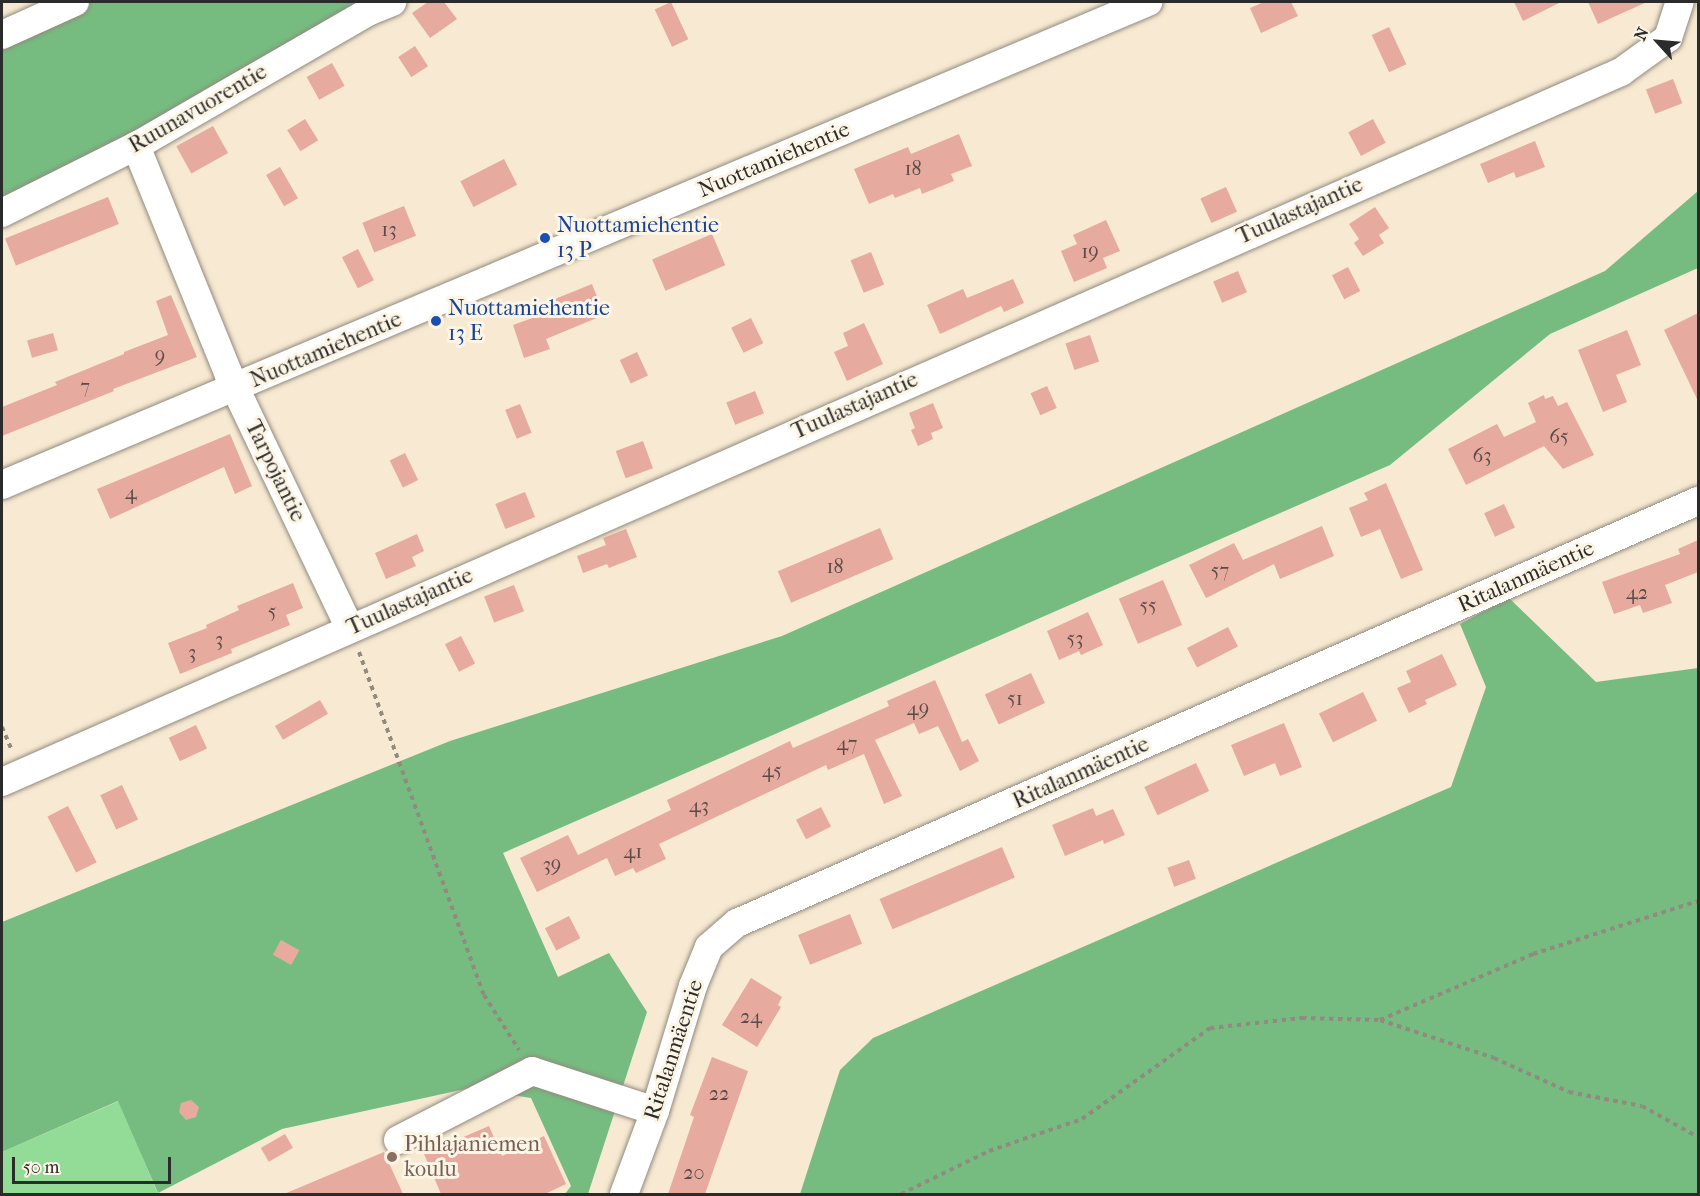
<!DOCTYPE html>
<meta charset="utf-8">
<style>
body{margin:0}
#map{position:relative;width:1700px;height:1196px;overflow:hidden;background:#f7e9d2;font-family:"IM FELL French Canon",serif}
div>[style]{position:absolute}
.green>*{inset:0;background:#93dc98}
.forest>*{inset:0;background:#76bc80}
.building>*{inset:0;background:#e6ab9e;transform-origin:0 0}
.path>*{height:4px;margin-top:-2px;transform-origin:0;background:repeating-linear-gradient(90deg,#918a7e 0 4.5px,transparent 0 9px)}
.roads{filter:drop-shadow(0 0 2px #918a7e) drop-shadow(0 0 2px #918a7e)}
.minor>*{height:28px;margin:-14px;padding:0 14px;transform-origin:14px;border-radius:14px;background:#fff}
.dots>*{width:16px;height:16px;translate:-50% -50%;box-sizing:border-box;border:3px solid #fcf5e5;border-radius:50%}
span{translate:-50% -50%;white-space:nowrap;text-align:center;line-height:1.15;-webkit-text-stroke:6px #fcf5e5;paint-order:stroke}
.number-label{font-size:20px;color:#5a4b48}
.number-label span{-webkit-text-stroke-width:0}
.street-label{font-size:22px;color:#2b2b2b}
.transit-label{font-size:22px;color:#164399}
.left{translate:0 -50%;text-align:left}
.education-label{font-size:22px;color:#785e54}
.frame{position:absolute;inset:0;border:3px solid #2b2b2b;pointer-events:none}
.north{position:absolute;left:1628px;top:12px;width:60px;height:60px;-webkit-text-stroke:4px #fcf5e5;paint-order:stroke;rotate:296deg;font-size:16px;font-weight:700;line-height:24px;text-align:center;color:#2b2b2b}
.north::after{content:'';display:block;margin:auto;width:21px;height:27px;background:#2b2b2b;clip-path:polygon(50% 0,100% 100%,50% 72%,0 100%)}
.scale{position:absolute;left:12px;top:1157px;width:159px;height:27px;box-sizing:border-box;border:3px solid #2b2b2b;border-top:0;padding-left:8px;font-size:18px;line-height:21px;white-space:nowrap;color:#2b2b2b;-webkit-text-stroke:4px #fcf5e5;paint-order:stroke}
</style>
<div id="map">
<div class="green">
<i style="clip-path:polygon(119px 1101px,158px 1194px,2px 1194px,2px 1152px)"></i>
</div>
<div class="forest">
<i style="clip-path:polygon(75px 2px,392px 2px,2px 213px,2px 35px)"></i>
<i style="clip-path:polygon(1698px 191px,1698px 268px,1550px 334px,1390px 465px,503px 853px,558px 977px,609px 953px,647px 1012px,588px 1194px,565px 1194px,571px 1186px,531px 1098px,470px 1088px,282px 1129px,158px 1193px,118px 1101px,2px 1152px,2px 922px,450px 741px,782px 636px,1605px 271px)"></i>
<i style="clip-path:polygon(1509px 598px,1596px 682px,1698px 668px,1698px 1194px,800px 1194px,840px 1070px,873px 1038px,1451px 787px,1486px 687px,1460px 624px)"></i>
</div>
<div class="building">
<i style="clip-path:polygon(428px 2px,444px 2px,457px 19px,430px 38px,412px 13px)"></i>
<i style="left:671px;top:2px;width:41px;height:18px;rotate:65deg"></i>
<i style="clip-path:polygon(1264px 2px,1291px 2px,1298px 16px,1261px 33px,1250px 8px)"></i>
<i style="clip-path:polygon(1514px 2px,1561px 2px,1523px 21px)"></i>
<i style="clip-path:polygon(1588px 2px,1647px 2px,1598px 24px)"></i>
<i style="left:1389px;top:27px;width:41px;height:19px;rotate:65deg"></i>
<i style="left:415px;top:46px;width:24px;height:20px;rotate:57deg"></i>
<i style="left:332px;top:63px;width:26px;height:29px;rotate:61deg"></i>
<i style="left:1673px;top:79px;width:26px;height:29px;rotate:69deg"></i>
<i style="left:305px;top:119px;width:25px;height:21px;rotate:58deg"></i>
<i style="left:1373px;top:119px;width:27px;height:28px;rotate:62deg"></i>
<i style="left:213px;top:126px;width:31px;height:42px;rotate:61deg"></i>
<i style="clip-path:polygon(959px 134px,972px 166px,951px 174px,954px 181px,922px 194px,920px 188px,895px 198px,893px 194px,869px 204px,854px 169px,908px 147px,911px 154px)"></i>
<i style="clip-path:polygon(1535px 141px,1545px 167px,1516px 178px,1514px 172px,1488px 183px,1480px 164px)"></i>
<i style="left:504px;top:159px;width:29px;height:49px;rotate:63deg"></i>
<i style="left:280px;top:167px;width:36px;height:16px;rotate:60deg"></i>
<i style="left:1226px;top:187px;width:27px;height:28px;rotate:66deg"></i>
<i style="left:108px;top:197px;width:29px;height:111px;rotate:68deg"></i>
<i style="left:404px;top:206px;width:32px;height:45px;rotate:68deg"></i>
<i style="clip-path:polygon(1375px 207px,1389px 228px,1379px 235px,1384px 243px,1363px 256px,1354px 243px,1359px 239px,1349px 224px)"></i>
<i style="clip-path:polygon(1106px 220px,1120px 251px,1103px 258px,1107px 268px,1074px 282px,1061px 251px,1077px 244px,1073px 235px)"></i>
<i style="left:712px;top:234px;width:34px;height:65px;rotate:67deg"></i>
<i style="left:358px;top:249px;width:35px;height:18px;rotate:63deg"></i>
<i style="left:871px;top:252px;width:35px;height:22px;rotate:68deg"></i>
<i style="left:1348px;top:267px;width:27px;height:18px;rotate:63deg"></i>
<i style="left:1238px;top:271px;width:23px;height:27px;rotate:67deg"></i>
<i style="clip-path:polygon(1013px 279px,1024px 303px,1004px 312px,1001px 306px,940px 334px,927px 305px,963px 289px,967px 298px)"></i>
<i style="clip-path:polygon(592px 284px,604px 315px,546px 339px,550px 349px,524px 358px,513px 325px,549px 312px,545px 303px)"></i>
<i style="clip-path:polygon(171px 295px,197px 357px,113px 389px,114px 391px,2px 436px,2px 407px,57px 385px,55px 382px,124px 354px,124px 352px,168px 335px,156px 301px)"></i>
<i style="clip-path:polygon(1698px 313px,1698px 401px,1664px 330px)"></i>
<i style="left:751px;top:318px;width:28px;height:22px;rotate:64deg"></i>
<i style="clip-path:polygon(864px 323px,883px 364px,847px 381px,834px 352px,848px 346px,843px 333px)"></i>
<i style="clip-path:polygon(1627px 330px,1641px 365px,1616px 375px,1627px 402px,1603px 412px,1578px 350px)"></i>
<i style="left:53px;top:333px;width:18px;height:27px;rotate:74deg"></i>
<i style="left:1090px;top:335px;width:28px;height:26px;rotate:71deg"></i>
<i style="left:637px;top:352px;width:26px;height:19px;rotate:65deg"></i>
<i style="left:1047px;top:386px;width:24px;height:18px;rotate:66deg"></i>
<i style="left:755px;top:391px;width:24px;height:31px;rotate:68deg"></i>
<i style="clip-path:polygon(1544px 395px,1545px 399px,1553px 396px,1558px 406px,1567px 402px,1594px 455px,1563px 469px,1544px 446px,1466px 485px,1448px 449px,1497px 424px,1504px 437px,1536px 422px,1528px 403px)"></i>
<i style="clip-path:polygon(933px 403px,943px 428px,931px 433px,933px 439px,918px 446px,911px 430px,915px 428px,909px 413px)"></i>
<i style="left:520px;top:404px;width:31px;height:16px;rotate:68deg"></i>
<i style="clip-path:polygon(230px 434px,252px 486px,235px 494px,224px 467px,110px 519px,97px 489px)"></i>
<i style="left:643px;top:441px;width:29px;height:29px;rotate:70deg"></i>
<i style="left:405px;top:453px;width:30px;height:17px;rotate:64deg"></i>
<i style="clip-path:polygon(1386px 483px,1423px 570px,1401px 579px,1380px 529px,1361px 537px,1349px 508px,1368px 500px,1364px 493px)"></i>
<i style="left:525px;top:492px;width:27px;height:32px;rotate:68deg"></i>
<i style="left:1504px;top:504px;width:26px;height:22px;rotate:65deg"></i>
<i style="clip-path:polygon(1322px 526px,1334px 556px,1280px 579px,1274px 564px,1206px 598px,1189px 565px,1234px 543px,1243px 560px)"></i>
<i style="left:880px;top:528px;width:34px;height:111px;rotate:67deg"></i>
<i style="clip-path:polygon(626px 529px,637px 557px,609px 568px,607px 564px,583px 573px,577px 556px,606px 545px,603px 538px)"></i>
<i style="clip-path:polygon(417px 534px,424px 551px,412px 557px,416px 566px,386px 579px,375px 553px)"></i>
<i style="clip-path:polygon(1698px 540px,1698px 572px,1665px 585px,1672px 603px,1643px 613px,1640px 605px,1614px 614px,1602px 582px,1680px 554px,1678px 549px)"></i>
<i style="left:1163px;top:580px;width:49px;height:48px;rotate:67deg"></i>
<i style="clip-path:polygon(293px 583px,303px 608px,286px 615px,290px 625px,231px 649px,232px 653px,180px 674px,168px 643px,207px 628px,206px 625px,239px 610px,237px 606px)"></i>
<i style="left:514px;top:585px;width:28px;height:32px;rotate:69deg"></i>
<i style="clip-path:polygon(1088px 612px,1103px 645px,1081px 655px,1079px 651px,1059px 660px,1047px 631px)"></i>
<i style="left:1228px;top:627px;width:22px;height:46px;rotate:63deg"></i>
<i style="left:461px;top:636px;width:31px;height:18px;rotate:63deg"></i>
<i style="clip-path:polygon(1442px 654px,1457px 685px,1425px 700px,1427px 704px,1409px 713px,1397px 688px,1411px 682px,1406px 671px)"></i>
<i style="left:1031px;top:673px;width:33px;height:51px;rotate:65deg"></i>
<i style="clip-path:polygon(935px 680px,962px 742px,968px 739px,979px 761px,960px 771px,938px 726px,919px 734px,914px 723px,875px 740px,902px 796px,884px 804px,864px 754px,828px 770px,826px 765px,659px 844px,666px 859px,636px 873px,633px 868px,615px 876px,607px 858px,537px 892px,520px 858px,568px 835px,578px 855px,671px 810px,667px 800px,790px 741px,793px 748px,889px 706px,887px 701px)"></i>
<i style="left:1363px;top:692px;width:32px;height:49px;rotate:64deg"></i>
<i style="left:320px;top:700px;width:16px;height:52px;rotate:60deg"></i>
<i style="clip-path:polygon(1284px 723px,1302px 767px,1280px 776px,1275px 763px,1244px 776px,1231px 745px)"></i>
<i style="left:196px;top:725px;width:26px;height:30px;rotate:65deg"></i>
<i style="left:1196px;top:763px;width:31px;height:57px;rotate:65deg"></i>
<i style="left:122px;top:785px;width:38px;height:24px;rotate:65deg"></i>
<i style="left:68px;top:806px;width:63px;height:23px;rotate:63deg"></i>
<i style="left:821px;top:807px;width:22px;height:28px;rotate:63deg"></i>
<i style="clip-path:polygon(1093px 808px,1096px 816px,1113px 809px,1125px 835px,1104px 844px,1103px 840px,1065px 856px,1052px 825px)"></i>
<i style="left:1002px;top:847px;width:33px;height:133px;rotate:67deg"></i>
<i style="left:1189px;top:860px;width:20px;height:23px;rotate:70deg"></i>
<i style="left:850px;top:914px;width:32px;height:56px;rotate:68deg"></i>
<i style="left:569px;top:916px;width:25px;height:27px;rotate:63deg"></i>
<i style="left:281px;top:940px;width:21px;height:17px;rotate:29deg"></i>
<i style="clip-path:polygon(751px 978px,782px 997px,778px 1005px,781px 1007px,757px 1047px,722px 1025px)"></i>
<i style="clip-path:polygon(712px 1057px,748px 1071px,705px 1194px,668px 1194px,694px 1117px,690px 1115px)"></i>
<i style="clip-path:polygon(191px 1100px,199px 1107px,196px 1117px,186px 1120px,179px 1112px,181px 1103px)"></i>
<i style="clip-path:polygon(489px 1126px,502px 1156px,544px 1136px,566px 1184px,545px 1194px,441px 1194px,424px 1154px)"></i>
<i style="left:285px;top:1134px;width:16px;height:28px;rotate:60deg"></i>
<i style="clip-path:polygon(384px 1152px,403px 1194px,284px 1194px)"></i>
</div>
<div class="path">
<i style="left:359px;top:652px;width:365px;rotate:70deg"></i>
<i style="left:484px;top:995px;width:65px;rotate:57.5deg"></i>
<i style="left:2px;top:727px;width:26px;rotate:67deg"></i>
<i style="left:1380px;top:1020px;width:167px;rotate:-23.3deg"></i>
<i style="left:1533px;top:954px;width:173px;rotate:-17.8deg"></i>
<i style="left:901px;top:1194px;width:98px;rotate:-26deg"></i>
<i style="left:989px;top:1151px;width:98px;rotate:-19deg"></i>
<i style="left:1082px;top:1119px;width:157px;rotate:-35.4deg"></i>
<i style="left:1210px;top:1028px;width:93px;rotate:-6.2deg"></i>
<i style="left:1302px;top:1018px;width:78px;rotate:1.5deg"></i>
<i style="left:1380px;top:1020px;width:120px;rotate:18.4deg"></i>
<i style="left:1494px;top:1058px;width:82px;rotate:24.4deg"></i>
<i style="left:1569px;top:1092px;width:74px;rotate:10.9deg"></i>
<i style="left:1642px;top:1106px;width:64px;rotate:29deg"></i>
</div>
<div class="roads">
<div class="minor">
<i style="left:2px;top:35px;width:80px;rotate:-24.3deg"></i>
<i style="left:136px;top:146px;width:247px;rotate:67.9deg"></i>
<i style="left:229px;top:375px;width:281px;rotate:64.5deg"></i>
<i style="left:2px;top:213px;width:150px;rotate:-26.6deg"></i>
<i style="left:136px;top:146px;width:270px;rotate:-30deg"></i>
<i style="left:370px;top:11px;width:24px;rotate:-22deg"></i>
<i style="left:2px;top:485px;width:1244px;rotate:-22.85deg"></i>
<i style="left:2px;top:782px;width:1768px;rotate:-23.68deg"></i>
<i style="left:1621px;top:72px;width:58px;rotate:-35.9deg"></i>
<i style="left:1668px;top:38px;width:38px;rotate:-72deg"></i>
<i style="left:398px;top:1140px;width:151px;rotate:-27.2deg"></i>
<i style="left:532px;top:1071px;width:129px;rotate:18deg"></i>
<i style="left:624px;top:1194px;width:89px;rotate:-69.5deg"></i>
<i style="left:655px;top:1111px;width:131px;rotate:-73.1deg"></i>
<i style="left:693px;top:986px;width:42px;rotate:-67.7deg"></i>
<i style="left:709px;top:947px;width:37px;rotate:-41deg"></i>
<i style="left:737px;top:923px;width:1050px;rotate:-23.71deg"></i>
</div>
</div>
<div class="dots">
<i style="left:545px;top:238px;background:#1a4fb4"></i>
<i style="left:436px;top:321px;background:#1a4fb4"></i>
<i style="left:392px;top:1157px;background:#8d6e63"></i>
</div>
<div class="number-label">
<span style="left:913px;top:168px">18</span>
<span style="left:389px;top:229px">13</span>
<span style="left:1090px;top:251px">19</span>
<span style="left:160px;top:355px">9</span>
<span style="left:85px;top:386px">7</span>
<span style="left:1559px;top:436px">65</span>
<span style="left:1482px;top:455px">63</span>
<span style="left:131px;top:492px">4</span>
<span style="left:835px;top:566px">18</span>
<span style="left:1220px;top:570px">57</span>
<span style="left:1637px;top:592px">42</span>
<span style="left:1148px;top:605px">55</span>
<span style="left:272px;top:611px">5</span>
<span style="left:1075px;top:638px">53</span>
<span style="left:219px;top:639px">3</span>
<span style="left:192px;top:652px">3</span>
<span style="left:1015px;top:698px">51</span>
<span style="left:918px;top:708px">49</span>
<span style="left:847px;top:743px">47</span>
<span style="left:772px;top:770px">45</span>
<span style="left:699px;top:805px">43</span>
<span style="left:633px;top:851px">41</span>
<span style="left:552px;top:864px">39</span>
<span style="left:751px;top:1016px">24</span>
<span style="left:719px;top:1093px">22</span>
<span style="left:694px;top:1172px">20</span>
</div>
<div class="street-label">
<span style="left:198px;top:109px;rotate:-30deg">Ruunavuorentie</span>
<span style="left:774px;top:160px;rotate:-23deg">Nuottamiehentie</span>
<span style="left:1300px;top:211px;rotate:-24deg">Tuulastajantie</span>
<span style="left:326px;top:350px;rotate:-23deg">Nuottamiehentie</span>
<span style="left:855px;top:406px;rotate:-24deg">Tuulastajantie</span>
<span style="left:275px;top:471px;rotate:64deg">Tarpojantie</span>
<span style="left:1526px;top:577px;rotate:-24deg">Ritalanmäentie</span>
<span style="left:410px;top:602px;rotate:-24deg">Tuulastajantie</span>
<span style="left:1081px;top:773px;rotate:-24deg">Ritalanmäentie</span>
<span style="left:674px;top:1050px;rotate:-72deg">Ritalanmäentie</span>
</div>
<div class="transit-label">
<span class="left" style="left:557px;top:238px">Nuottamiehentie<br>13 P</span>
<span class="left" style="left:448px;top:321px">Nuottamiehentie<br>13 E</span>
</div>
<div class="education-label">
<span class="left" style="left:404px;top:1157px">Pihlajaniemen<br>koulu</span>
</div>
<div class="frame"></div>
<div class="north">N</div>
<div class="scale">50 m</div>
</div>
